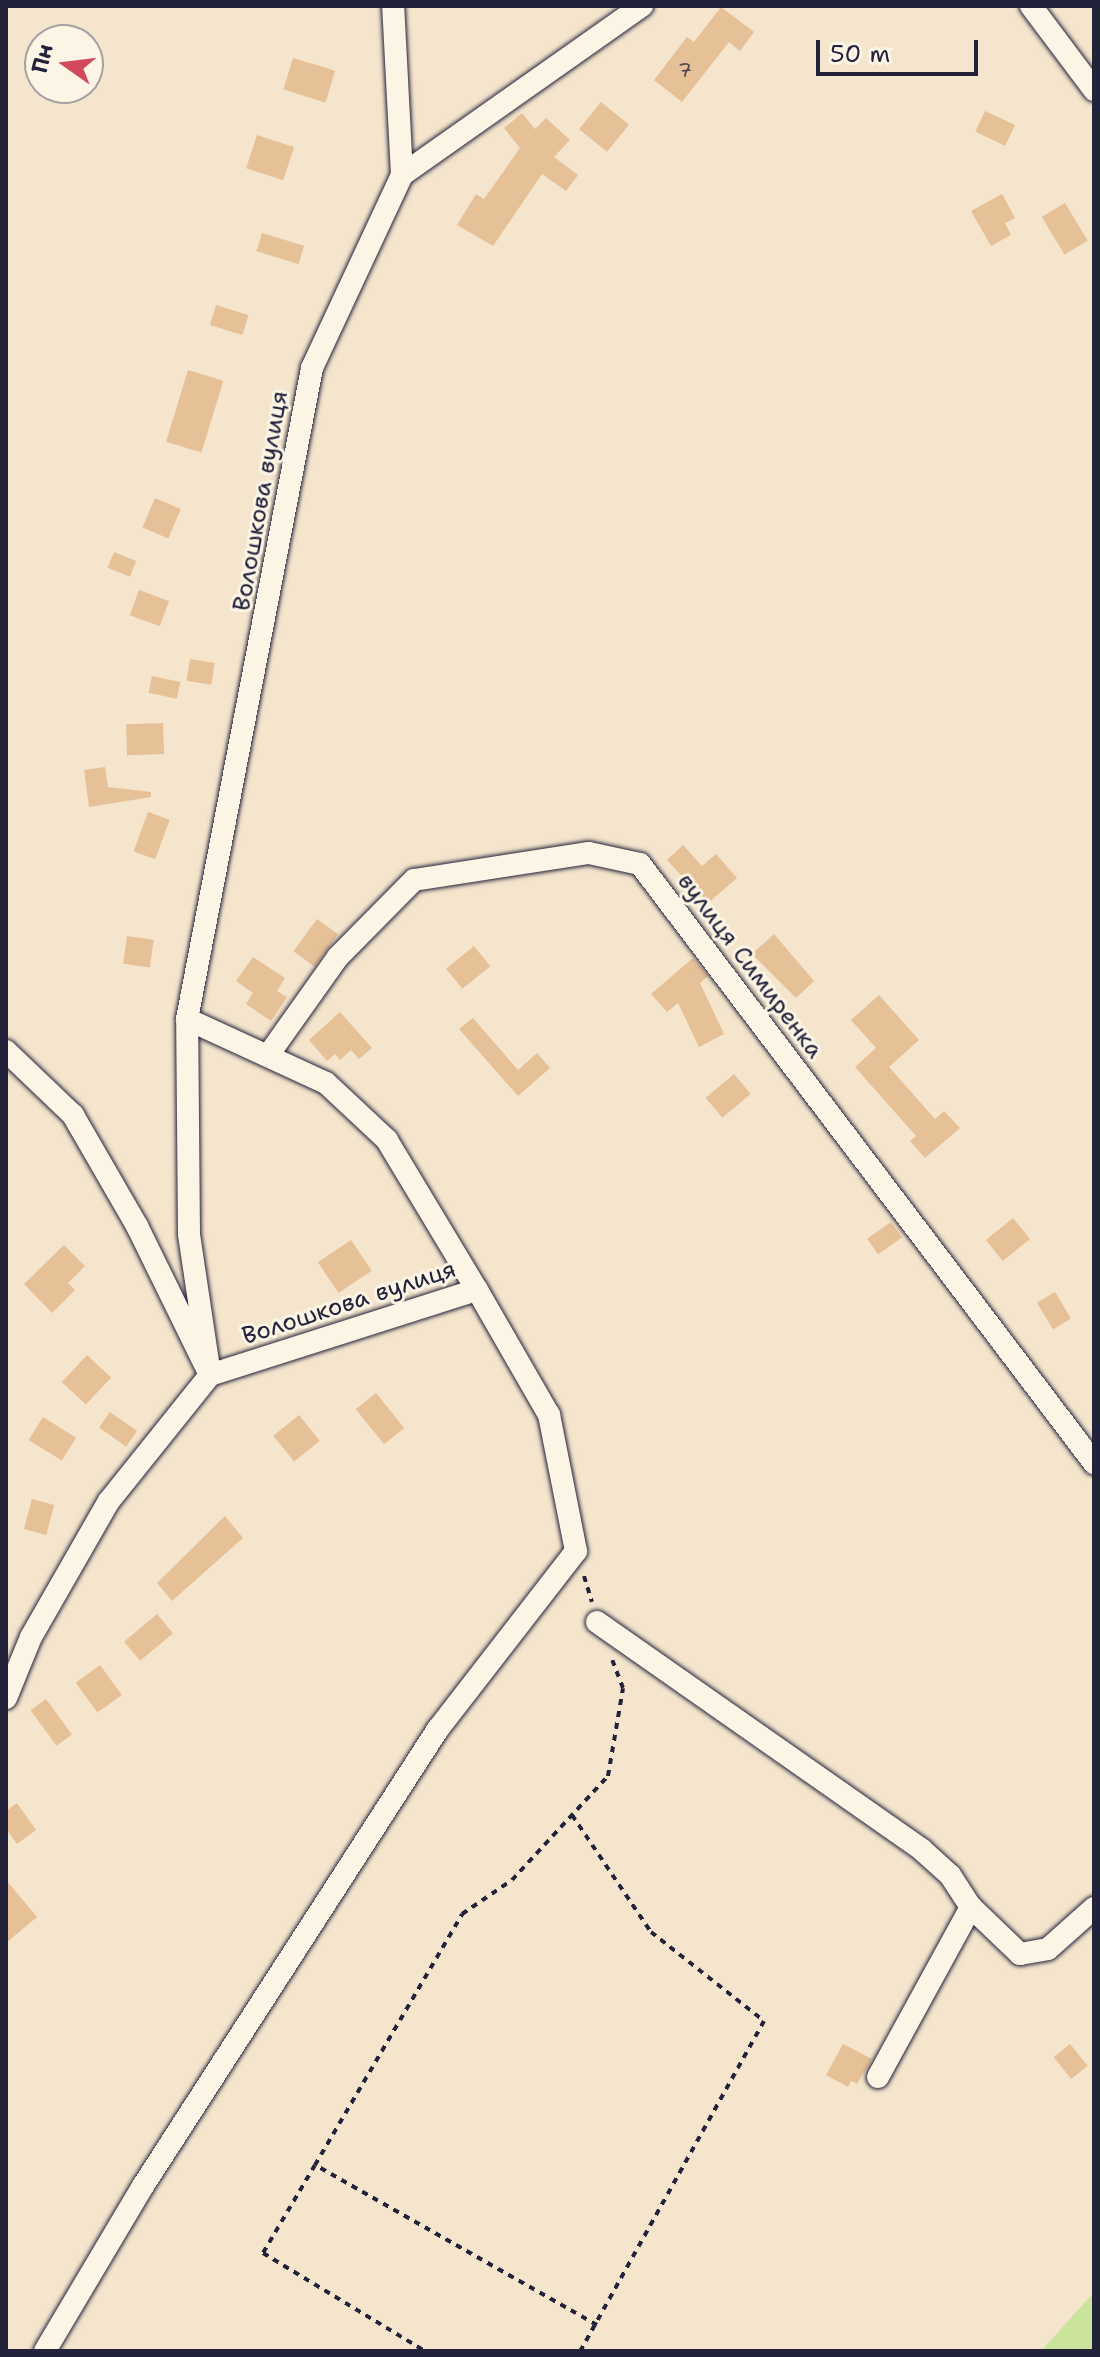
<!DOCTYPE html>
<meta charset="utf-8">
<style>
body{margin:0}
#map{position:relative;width:1100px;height:2357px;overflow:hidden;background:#f5e5cd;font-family:"Shantell Sans",sans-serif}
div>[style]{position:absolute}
.green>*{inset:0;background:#cae59b}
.building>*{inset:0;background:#e6c096;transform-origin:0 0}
.path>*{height:4px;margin-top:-2px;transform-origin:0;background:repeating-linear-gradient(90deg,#22223b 0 6px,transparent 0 12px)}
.roads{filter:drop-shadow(0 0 2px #22223b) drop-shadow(0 0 2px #22223b)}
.street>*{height:22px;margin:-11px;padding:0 11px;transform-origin:11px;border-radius:11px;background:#fcf5e5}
span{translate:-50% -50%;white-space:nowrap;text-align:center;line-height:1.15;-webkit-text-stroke:6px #fcf5e5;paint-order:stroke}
.number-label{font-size:20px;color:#534a52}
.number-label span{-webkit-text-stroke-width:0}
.street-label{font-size:24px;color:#22223b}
.frame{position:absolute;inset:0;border:8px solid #22223b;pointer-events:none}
.north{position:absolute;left:24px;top:24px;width:80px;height:80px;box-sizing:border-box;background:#fcf5e5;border:2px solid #a5a1a1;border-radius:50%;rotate:284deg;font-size:22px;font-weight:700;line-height:32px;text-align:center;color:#22223b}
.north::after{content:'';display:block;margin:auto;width:28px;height:36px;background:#d1495b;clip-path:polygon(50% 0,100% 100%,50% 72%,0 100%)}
.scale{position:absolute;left:816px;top:40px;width:162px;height:36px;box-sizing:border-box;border:4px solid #22223b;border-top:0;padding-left:10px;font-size:24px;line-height:28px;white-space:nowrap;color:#22223b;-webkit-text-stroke:6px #fcf5e5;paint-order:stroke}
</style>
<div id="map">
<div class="green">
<i style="clip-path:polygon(1094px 2292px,1094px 2351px,1041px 2351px)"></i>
</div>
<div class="building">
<i style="clip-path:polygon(721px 7px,754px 32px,740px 51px,729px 42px,682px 102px,654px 80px,687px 37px,694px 42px)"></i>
<i style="left:293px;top:58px;width:44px;height:33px;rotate:17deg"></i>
<i style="left:601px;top:102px;width:36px;height:35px;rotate:39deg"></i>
<i style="left:985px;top:111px;width:33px;height:23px;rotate:25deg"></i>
<i style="clip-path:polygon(522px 113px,535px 129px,546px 118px,570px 140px,554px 157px,578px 175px,566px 191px,542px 174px,493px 246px,457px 225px,476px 194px,484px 199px,520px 148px,504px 128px)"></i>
<i style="left:257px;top:135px;width:39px;height:35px;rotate:18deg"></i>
<i style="clip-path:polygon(1002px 194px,1015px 218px,1005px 223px,1011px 235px,991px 246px,971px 211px)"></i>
<i style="left:1065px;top:203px;width:44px;height:27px;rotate:59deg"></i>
<i style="left:262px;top:233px;width:44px;height:19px;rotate:17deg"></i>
<i style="left:216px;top:305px;width:34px;height:21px;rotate:17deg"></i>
<i style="left:188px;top:370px;width:37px;height:75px;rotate:17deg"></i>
<i style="left:155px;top:498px;width:28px;height:32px;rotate:23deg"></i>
<i style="left:114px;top:552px;width:24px;height:17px;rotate:22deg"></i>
<i style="left:139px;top:590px;width:32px;height:27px;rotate:20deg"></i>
<i style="left:190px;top:659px;width:25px;height:22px;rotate:9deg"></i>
<i style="left:152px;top:676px;width:29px;height:17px;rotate:12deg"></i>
<i style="left:163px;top:723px;width:31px;height:37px;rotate:88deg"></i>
<i style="clip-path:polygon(105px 767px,108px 787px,151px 792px,151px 797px,89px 807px,84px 770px)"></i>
<i style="left:148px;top:812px;width:23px;height:42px;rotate:20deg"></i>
<i style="clip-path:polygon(683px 845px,702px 866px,716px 854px,737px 878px,707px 904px,667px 860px)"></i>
<i style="left:317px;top:919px;width:26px;height:40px;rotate:36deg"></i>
<i style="clip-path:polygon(774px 934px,814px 981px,796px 998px,752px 954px)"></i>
<i style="left:127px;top:936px;width:27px;height:28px;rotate:8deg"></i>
<i style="left:474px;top:946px;width:26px;height:36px;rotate:51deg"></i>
<i style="clip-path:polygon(253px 957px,285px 978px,277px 991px,287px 997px,271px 1021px,246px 1004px,253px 993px,236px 981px)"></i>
<i style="clip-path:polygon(693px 958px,708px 976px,700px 983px,724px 1034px,699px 1047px,678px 1003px,667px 1012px,651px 994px)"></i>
<i style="clip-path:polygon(879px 995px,919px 1040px,889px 1067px,935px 1119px,944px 1111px,960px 1128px,925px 1158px,910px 1141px,916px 1136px,855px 1067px,876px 1048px,851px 1020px)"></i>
<i style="clip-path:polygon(340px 1012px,372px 1048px,359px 1059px,351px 1050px,340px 1060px,335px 1054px,327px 1061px,309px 1040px)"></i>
<i style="clip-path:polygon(473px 1018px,518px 1070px,537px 1053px,550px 1068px,518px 1096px,459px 1029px)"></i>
<i style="left:734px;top:1074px;width:26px;height:37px;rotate:50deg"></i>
<i style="left:1013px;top:1218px;width:27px;height:35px;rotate:51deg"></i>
<i style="left:891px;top:1222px;width:19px;height:29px;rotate:55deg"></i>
<i style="left:351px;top:1240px;width:37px;height:40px;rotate:56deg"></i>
<i style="clip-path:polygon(64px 1245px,85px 1266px,68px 1283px,75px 1290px,52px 1313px,24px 1284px)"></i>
<i style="left:1055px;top:1292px;width:31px;height:21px;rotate:59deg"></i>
<i style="left:87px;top:1355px;width:33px;height:37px;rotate:43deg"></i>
<i style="left:376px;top:1393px;width:45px;height:26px;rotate:51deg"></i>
<i style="left:110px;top:1412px;width:33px;height:19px;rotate:35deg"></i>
<i style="left:299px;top:1415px;width:33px;height:33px;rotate:51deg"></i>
<i style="left:43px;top:1417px;width:39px;height:27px;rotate:32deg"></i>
<i style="left:32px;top:1499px;width:23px;height:31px;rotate:15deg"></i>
<i style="clip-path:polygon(225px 1516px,243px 1538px,172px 1601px,157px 1583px)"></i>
<i style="left:157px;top:1614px;width:25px;height:43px;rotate:50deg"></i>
<i style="left:100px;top:1665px;width:37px;height:30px;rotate:54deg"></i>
<i style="left:46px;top:1699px;width:44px;height:19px;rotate:54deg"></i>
<i style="clip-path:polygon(17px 1803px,36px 1830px,17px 1844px,6px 1829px,6px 1811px)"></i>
<i style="clip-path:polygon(6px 1880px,37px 1917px,6px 1943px)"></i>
<i style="clip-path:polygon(843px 2044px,872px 2059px,857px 2084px,851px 2081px,848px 2087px,826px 2075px)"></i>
<i style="left:1070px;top:2044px;width:28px;height:21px;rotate:51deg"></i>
</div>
<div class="path">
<i style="left:584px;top:1576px;width:27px;rotate:73deg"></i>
<i style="left:572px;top:1815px;width:141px;rotate:56deg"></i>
<i style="left:651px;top:1932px;width:144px;rotate:38.2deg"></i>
<i style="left:764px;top:2021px;width:378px;rotate:119.1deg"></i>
<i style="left:315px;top:2165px;width:102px;rotate:120.6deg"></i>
<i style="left:263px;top:2253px;width:189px;rotate:31.2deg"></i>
<i style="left:597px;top:2325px;width:324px;rotate:-150.4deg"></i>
<i style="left:315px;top:2165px;width:291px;rotate:-59.6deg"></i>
<i style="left:462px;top:1914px;width:60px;rotate:-34.2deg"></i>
<i style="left:512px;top:1880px;width:142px;rotate:-47.3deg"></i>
<i style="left:608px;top:1776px;width:89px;rotate:-80.3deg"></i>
<i style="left:623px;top:1688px;width:30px;rotate:-111deg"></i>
</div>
<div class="roads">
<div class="street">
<i style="left:1031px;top:6px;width:105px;rotate:53.1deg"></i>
<i style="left:402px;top:175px;width:294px;rotate:-35.2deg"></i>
<i style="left:6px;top:1051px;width:93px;rotate:43.7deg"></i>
<i style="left:73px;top:1115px;width:128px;rotate:60deg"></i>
<i style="left:137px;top:1226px;width:166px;rotate:63.9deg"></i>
<i style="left:210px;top:1375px;width:280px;rotate:-17.7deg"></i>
<i style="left:477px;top:1290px;width:175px;rotate:-121deg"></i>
<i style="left:387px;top:1140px;width:83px;rotate:-136.9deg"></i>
<i style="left:326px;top:1083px;width:153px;rotate:-155.3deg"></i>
<i style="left:269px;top:1054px;width:119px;rotate:-54.6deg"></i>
<i style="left:338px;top:957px;width:108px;rotate:-45.4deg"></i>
<i style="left:414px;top:880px;width:177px;rotate:-8.8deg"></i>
<i style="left:589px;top:853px;width:52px;rotate:12.2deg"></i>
<i style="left:640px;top:864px;width:752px;rotate:52.84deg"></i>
<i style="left:597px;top:1622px;width:396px;rotate:35deg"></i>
<i style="left:921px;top:1849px;width:39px;rotate:42deg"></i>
<i style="left:950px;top:1875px;width:38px;rotate:57deg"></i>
<i style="left:6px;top:1698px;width:66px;rotate:-67.7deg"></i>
<i style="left:31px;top:1637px;width:157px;rotate:-60.2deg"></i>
<i style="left:109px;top:1501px;width:161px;rotate:-51.3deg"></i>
<i style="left:210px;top:1375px;width:143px;rotate:-98.5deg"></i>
<i style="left:189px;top:1234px;width:215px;rotate:-90.5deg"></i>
<i style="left:187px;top:1019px;width:663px;rotate:-79.13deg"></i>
<i style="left:312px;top:368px;width:213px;rotate:-65deg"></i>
<i style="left:402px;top:175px;width:169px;rotate:-93deg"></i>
<i style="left:878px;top:2077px;width:194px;rotate:-61.3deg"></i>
<i style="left:971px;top:1907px;width:68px;rotate:43.8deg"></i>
<i style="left:1020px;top:1954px;width:28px;rotate:-10deg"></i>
<i style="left:1048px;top:1949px;width:62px;rotate:-41.7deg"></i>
<i style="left:45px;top:2351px;width:192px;rotate:-59.3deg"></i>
<i style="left:143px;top:2186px;width:544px;rotate:-57.16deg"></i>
<i style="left:438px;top:1729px;width:225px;rotate:-52.2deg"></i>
<i style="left:576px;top:1551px;width:139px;rotate:-101.2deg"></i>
<i style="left:549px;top:1415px;width:144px;rotate:-119.9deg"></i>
</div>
</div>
<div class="number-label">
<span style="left:685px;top:70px">7</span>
</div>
<div class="street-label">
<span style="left:261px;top:501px;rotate:-80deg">Волошкова вулиця</span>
<span style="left:750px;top:966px;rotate:53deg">вулиця Симиренка</span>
<span style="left:349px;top:1303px;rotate:-18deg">Волошкова вулиця</span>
</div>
<div class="frame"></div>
<div class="north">Пн</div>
<div class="scale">50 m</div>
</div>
